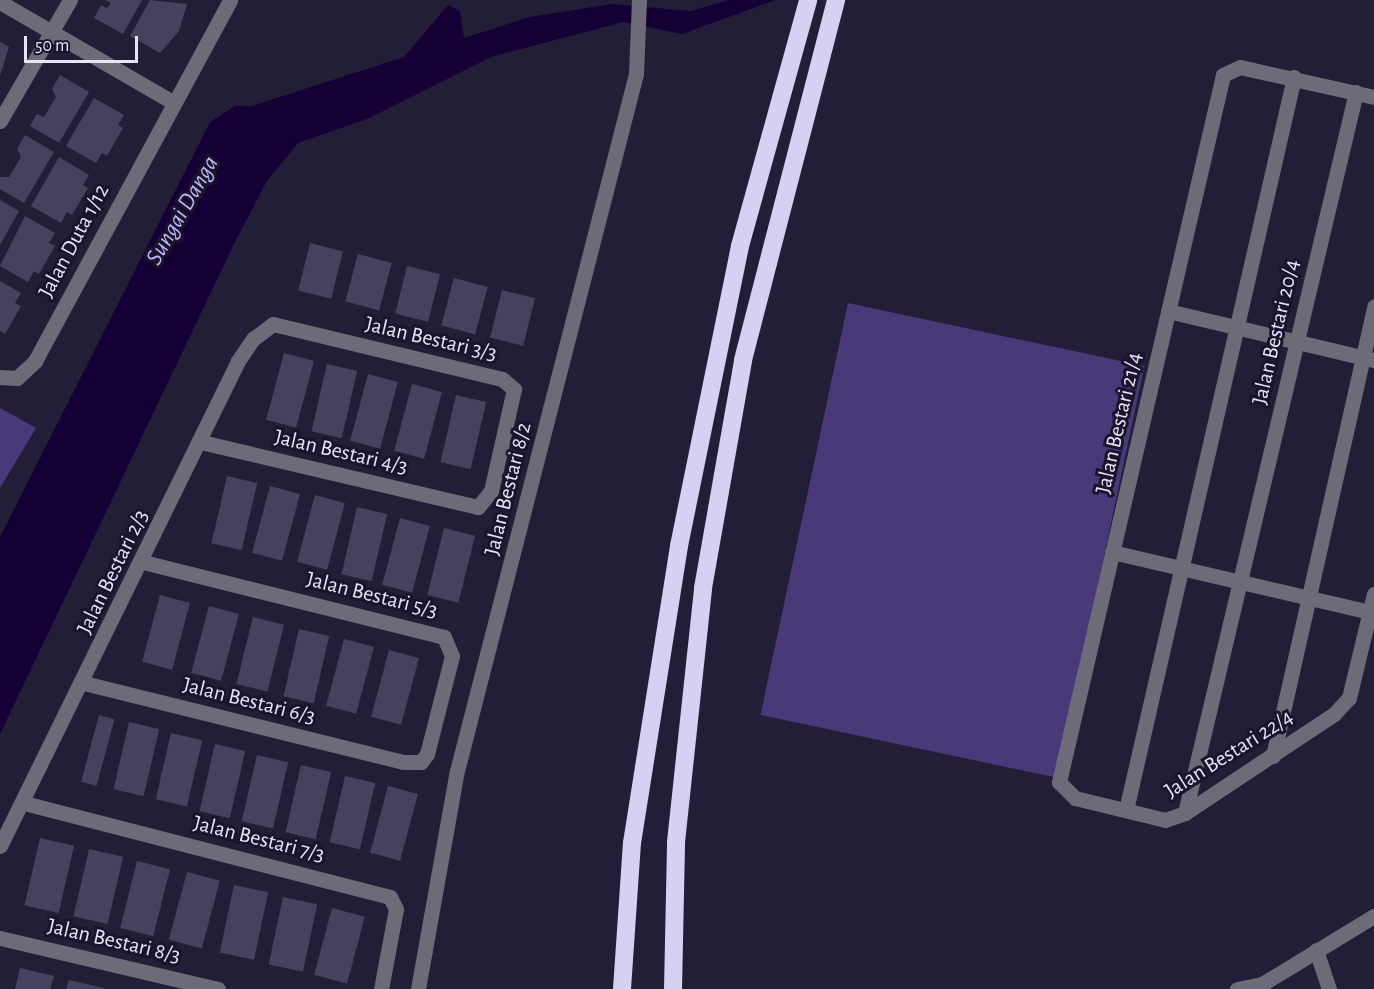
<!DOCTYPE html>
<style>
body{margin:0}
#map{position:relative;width:1374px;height:989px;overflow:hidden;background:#231e37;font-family:"Alegreya Sans",sans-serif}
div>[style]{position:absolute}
.green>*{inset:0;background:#493978;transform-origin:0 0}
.water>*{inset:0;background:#150036}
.building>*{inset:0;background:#47415d;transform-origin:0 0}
.minor>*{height:15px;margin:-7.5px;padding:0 7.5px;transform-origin:7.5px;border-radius:7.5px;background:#6d6b78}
.highway>*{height:18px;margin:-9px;padding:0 9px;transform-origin:9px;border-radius:9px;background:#d6d1f3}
span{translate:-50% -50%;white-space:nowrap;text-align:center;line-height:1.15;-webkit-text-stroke:6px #1a152d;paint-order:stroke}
.street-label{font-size:22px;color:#e7e4f6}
.water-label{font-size:24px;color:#c2b6f7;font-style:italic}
.scale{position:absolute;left:24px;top:36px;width:114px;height:27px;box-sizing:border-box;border:3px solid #e7e4f6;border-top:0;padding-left:8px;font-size:18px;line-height:21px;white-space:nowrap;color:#e7e4f6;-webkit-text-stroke:4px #1a152d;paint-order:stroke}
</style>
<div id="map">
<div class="green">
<i style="left:848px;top:303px;width:303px;height:421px;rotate:12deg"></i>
<i style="clip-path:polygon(0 408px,36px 428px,0 488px)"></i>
</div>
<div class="water">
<i style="clip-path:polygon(728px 0,776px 0,682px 34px,623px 22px,491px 57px,367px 119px,298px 143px,267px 181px,235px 242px,0 734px,0 537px,210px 122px,235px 106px,252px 106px,404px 57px,448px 5px,460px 11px,464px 38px,530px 17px,611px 4px,691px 11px)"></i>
</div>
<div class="building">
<i style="clip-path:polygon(105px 0,142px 0,123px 34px,94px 18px,101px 5px,107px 8px,111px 3px)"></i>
<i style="clip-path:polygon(150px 0,187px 4px,179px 31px,160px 53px,130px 36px)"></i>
<i style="clip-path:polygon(0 42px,9px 47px,0 76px)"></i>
<i style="clip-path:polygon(60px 75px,89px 92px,59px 143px,30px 126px,37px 114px,44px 117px,56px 97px,52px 89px)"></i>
<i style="clip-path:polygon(94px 98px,124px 115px,118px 125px,123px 128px,107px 156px,102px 153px,96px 163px,66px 146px)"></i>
<i style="clip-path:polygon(25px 135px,54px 152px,24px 203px,0 189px,0 177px,9px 177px,21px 157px,17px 149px)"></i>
<i style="clip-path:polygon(59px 157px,89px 175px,83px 185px,88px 188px,72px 215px,67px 212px,61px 223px,31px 206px)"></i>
<i style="clip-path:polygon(0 200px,19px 211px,0 245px)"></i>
<i style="clip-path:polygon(25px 216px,55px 233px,49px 243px,55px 246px,39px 274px,34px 271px,28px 282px,0 266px)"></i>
<i style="left:310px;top:243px;width:34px;height:49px;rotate:14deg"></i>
<i style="left:358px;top:254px;width:35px;height:49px;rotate:15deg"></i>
<i style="left:407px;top:266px;width:34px;height:49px;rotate:14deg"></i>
<i style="left:454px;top:278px;width:35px;height:49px;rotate:15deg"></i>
<i style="clip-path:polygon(0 281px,21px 293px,15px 303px,21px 306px,5px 334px,0 331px)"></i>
<i style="left:502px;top:290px;width:34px;height:49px;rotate:14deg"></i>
<i style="left:284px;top:353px;width:31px;height:69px;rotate:15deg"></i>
<i style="left:327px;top:364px;width:31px;height:69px;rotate:13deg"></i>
<i style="left:368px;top:374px;width:31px;height:69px;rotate:15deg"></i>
<i style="left:412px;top:384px;width:31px;height:69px;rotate:15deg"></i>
<i style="left:456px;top:395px;width:31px;height:69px;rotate:13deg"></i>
<i style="left:227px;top:476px;width:31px;height:69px;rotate:13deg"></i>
<i style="left:270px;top:486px;width:31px;height:69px;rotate:15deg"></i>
<i style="left:315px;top:495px;width:31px;height:69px;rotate:15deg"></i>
<i style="left:357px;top:507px;width:31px;height:69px;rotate:13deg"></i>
<i style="left:400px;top:518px;width:31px;height:69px;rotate:15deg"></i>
<i style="left:444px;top:528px;width:32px;height:69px;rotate:14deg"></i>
<i style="left:160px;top:595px;width:31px;height:69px;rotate:15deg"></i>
<i style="left:209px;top:606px;width:31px;height:69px;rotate:15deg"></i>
<i style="left:253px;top:617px;width:32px;height:69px;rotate:14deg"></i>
<i style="left:299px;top:629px;width:31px;height:69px;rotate:13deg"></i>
<i style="left:344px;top:639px;width:31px;height:69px;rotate:15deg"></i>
<i style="left:389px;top:650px;width:31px;height:69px;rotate:15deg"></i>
<i style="left:99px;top:715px;width:16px;height:69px;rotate:15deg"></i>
<i style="left:129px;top:722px;width:31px;height:69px;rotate:13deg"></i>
<i style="left:171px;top:733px;width:32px;height:68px;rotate:13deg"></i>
<i style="left:215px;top:744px;width:31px;height:69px;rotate:13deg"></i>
<i style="left:257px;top:755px;width:32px;height:68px;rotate:13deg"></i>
<i style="left:301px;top:765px;width:31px;height:69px;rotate:13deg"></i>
<i style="left:345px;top:776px;width:31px;height:68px;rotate:13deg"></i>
<i style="left:388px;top:786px;width:31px;height:69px;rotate:15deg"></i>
<i style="left:40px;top:838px;width:35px;height:69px;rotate:13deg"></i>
<i style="left:89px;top:849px;width:35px;height:69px;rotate:13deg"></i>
<i style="left:137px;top:861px;width:34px;height:69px;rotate:14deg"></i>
<i style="left:187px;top:872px;width:34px;height:70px;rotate:15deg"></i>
<i style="left:234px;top:885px;width:35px;height:69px;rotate:12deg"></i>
<i style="left:283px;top:897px;width:35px;height:69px;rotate:12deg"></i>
<i style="left:332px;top:908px;width:34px;height:69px;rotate:15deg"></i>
<i style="clip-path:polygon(20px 968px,54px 976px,50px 989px,15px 989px)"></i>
<i style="clip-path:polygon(69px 980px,104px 988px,104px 989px,66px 989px)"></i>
</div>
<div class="minor">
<i style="left:0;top:2px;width:201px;rotate:30.1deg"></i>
<i style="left:1374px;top:97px;width:137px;rotate:-167.4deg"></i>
<i style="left:1240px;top:67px;width:19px;rotate:155deg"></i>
<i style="left:1223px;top:75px;width:726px;rotate:103.06deg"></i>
<i style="left:1059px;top:782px;width:23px;rotate:45deg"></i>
<i style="left:1075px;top:798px;width:93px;rotate:13.7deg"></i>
<i style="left:1165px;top:820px;width:21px;rotate:-19deg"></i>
<i style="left:1185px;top:813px;width:179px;rotate:-33.6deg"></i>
<i style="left:1334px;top:714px;width:22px;rotate:-47deg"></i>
<i style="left:1349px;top:698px;width:107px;rotate:-76.5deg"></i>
<i style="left:0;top:121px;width:140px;rotate:-60deg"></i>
<i style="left:1168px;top:311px;width:212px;rotate:13.4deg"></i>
<i style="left:0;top:377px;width:17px;rotate:3deg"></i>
<i style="left:17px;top:378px;width:25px;rotate:-43deg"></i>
<i style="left:35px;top:361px;width:410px;rotate:-61.6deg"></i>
<i style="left:1112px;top:552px;width:265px;rotate:13.1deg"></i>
<i style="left:84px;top:683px;width:329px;rotate:13.9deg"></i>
<i style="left:403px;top:762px;width:18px"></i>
<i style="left:421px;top:762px;width:10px;rotate:-53deg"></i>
<i style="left:427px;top:754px;width:101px;rotate:-75.7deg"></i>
<i style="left:452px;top:656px;width:21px;rotate:-113deg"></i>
<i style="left:444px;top:637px;width:310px;rotate:-166deg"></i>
<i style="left:1273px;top:756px;width:461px;rotate:-77.3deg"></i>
<i style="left:24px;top:803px;width:378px;rotate:14.4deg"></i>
<i style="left:390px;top:897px;width:13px;rotate:63deg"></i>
<i style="left:396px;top:909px;width:81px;rotate:100.6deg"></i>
<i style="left:1126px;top:810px;width:752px;rotate:-77.09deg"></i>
<i style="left:1185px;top:813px;width:741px;rotate:-76.66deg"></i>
<i style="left:0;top:846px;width:540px;rotate:-63.86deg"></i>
<i style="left:238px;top:361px;width:27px;rotate:-56deg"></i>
<i style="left:253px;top:339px;width:25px;rotate:-37deg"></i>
<i style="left:273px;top:324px;width:236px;rotate:13.5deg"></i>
<i style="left:502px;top:379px;width:16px;rotate:40deg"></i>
<i style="left:514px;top:389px;width:105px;rotate:102.7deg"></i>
<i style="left:491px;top:491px;width:21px;rotate:129deg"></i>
<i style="left:478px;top:507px;width:285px;rotate:-166.8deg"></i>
<i style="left:0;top:938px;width:224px;rotate:13.2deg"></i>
<i style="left:1316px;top:950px;width:41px;rotate:71.6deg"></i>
<i style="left:418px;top:989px;width:221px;rotate:-79.9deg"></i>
<i style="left:457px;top:771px;width:720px;rotate:-75.6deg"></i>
<i style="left:636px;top:74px;width:74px;rotate:-87.7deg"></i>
<i style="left:1237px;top:989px;width:25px;rotate:-11deg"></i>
<i style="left:1262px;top:984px;width:131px;rotate:-31.3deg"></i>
</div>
<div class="highway">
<i style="left:622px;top:989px;width:146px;rotate:-86.1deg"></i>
<i style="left:632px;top:843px;width:301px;rotate:-81deg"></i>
<i style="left:679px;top:546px;width:306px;rotate:-78.5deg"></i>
<i style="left:740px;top:246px;width:255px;rotate:-74.5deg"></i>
<i style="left:673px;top:989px;width:147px;rotate:-88.8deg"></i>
<i style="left:676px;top:842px;width:255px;rotate:-83.9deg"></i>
<i style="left:703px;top:588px;width:231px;rotate:-80deg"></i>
<i style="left:743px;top:360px;width:372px;rotate:-75.5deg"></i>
</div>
<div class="street-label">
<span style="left:74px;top:241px;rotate:-62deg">Jalan Duta 1/12</span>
<span style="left:1276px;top:332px;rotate:-77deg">Jalan Bestari 20/4</span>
<span style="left:431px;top:339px;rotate:13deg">Jalan Bestari 3/3</span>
<span style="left:1119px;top:423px;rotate:-77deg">Jalan Bestari 21/4</span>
<span style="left:341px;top:452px;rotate:13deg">Jalan Bestari 4/3</span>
<span style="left:508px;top:489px;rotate:-76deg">Jalan Bestari 8/2</span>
<span style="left:113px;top:572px;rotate:-64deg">Jalan Bestari 2/3</span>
<span style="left:372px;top:595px;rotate:14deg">Jalan Bestari 5/3</span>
<span style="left:249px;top:701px;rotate:14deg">Jalan Bestari 6/3</span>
<span style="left:1229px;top:754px;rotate:-32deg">Jalan Bestari 22/4</span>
<span style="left:259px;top:839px;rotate:14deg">Jalan Bestari 7/3</span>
<span style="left:114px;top:941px;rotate:13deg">Jalan Bestari 8/3</span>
</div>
<div class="water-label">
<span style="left:183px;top:211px;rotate:-60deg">Sungai Danga</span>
</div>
<div class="scale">50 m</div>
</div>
